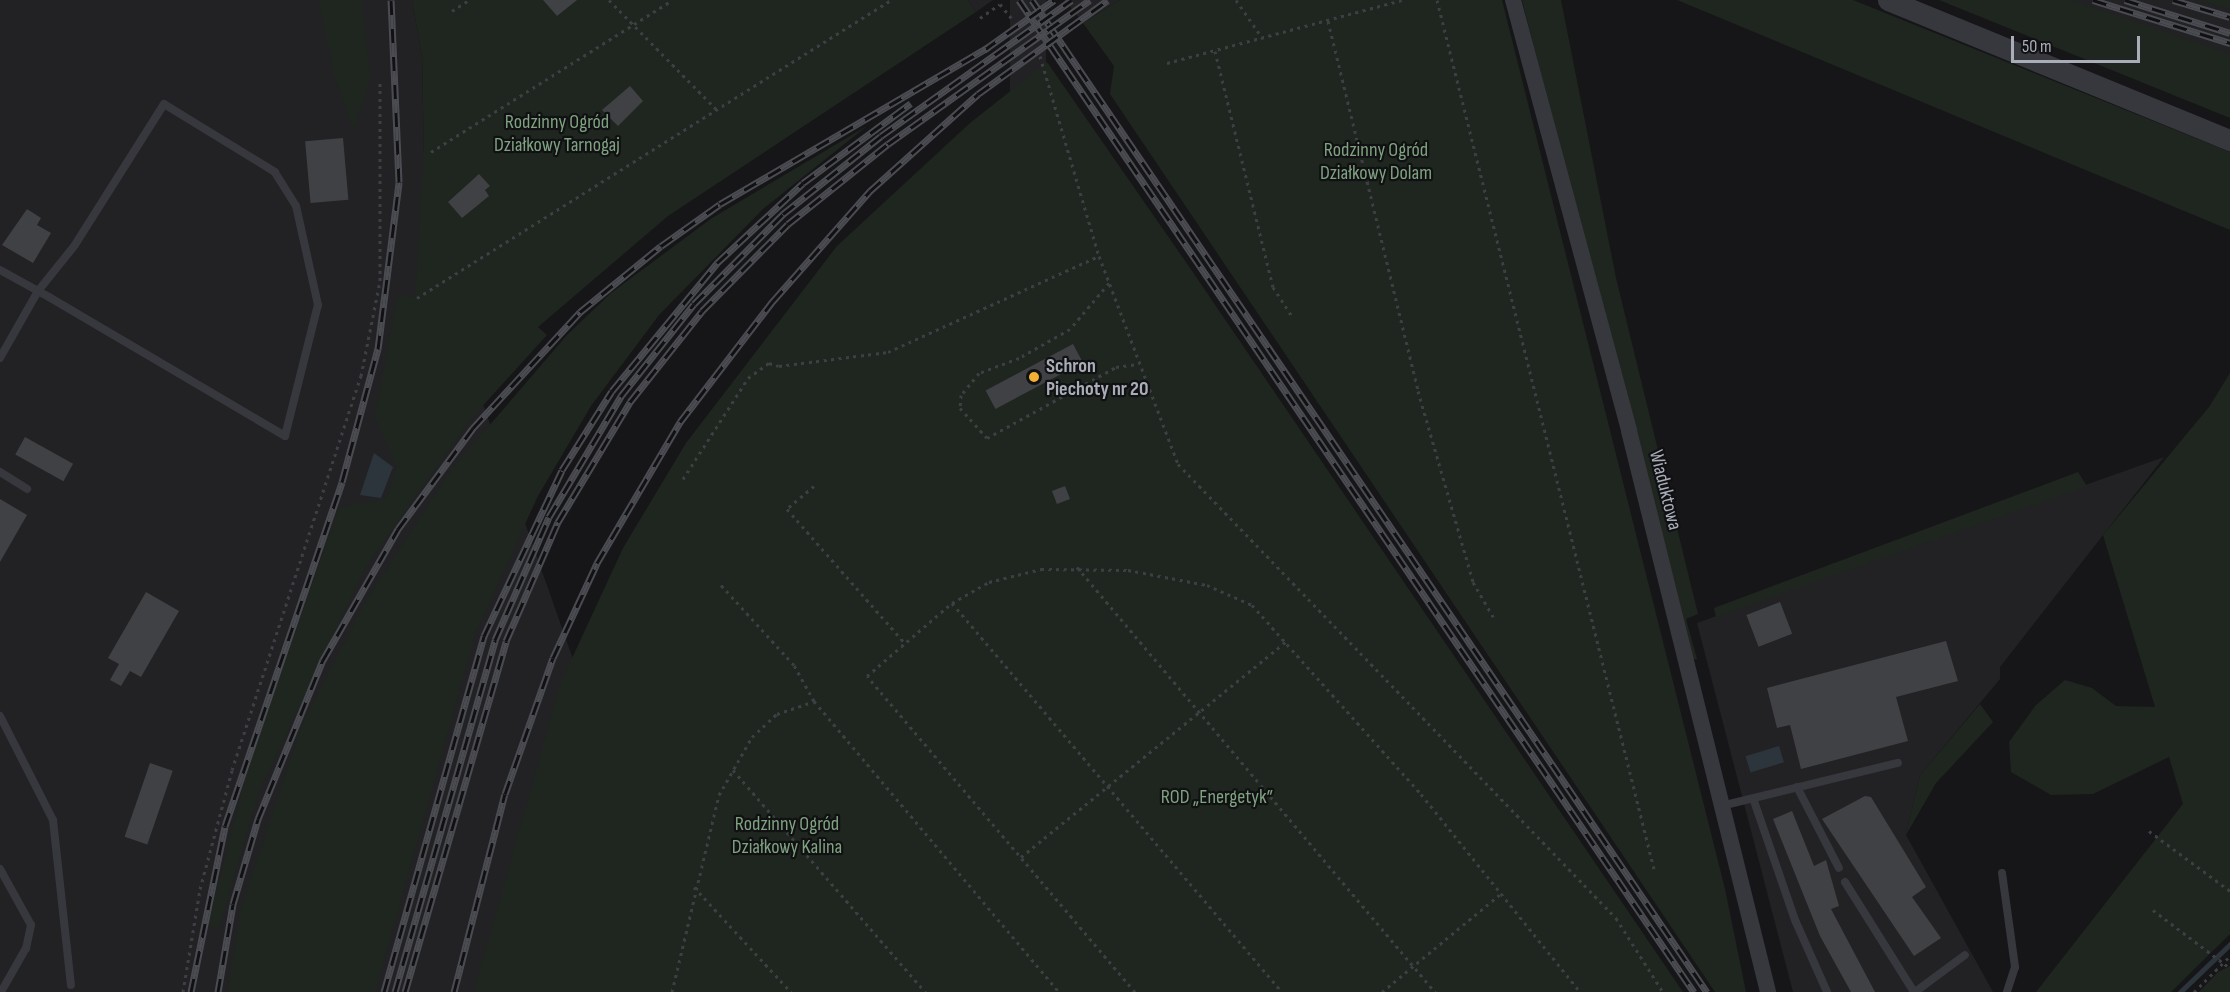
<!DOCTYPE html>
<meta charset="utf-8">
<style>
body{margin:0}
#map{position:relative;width:2230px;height:992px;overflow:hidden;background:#161618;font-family:"Sofia Sans Condensed",sans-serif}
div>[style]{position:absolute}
.built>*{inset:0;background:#222225;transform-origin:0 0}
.green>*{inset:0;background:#1e261f}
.water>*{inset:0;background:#2c353c;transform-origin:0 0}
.stream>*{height:5px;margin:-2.5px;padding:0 2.5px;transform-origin:2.5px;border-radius:2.5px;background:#2c353c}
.building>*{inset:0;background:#404145;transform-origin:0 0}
.path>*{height:3px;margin-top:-1.5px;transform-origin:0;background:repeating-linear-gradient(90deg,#3d3f44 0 3px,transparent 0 7.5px)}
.service>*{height:8px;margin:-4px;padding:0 4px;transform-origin:4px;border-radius:4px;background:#37383d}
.minor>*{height:16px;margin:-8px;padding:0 8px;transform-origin:8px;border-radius:8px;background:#37383d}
.tertiary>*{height:21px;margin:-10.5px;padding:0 10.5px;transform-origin:10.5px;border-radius:10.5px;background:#37383d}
.rail>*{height:7px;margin-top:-3.5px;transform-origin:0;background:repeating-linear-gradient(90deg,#111113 0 14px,#4a4c52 0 28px);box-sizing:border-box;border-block:2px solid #4a4c52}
.dots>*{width:16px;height:16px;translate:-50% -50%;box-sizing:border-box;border:3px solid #111113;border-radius:50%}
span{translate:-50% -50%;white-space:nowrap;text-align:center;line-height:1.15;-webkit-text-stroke:4.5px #111113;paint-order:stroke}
.park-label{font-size:20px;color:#7fa381}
.poi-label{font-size:20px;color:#a8adb8;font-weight:700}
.left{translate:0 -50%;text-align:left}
.street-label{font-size:20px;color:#a8adb8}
.scale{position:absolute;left:2011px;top:36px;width:129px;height:27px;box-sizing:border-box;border:3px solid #a8adb8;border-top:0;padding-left:8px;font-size:18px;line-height:21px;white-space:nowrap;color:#a8adb8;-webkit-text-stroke:4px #111113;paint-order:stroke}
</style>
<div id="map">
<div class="built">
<i style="clip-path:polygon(0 0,412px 0,422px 56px,424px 154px,477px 387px,627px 812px,596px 992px,0 992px)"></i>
<i style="clip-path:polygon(968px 0,993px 0,976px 12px)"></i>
<i style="left:1010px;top:0;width:36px;height:1199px"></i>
<i style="clip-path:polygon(1065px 0,1120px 0,1083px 23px)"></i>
<i style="clip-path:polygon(2067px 0,2230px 0,2230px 54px,2221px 52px)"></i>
<i style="clip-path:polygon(2164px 457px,2000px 667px,2000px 679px,1920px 775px,1906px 835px,1993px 992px,1793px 992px,1697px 623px)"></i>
</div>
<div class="green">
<i style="clip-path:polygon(319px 0,361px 0,370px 78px,354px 132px,333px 72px)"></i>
<i style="clip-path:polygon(412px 0,968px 0,976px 12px,668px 216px,538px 327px,547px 335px,469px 421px,365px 568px,259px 791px,219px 928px,208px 925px,248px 768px,339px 508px,387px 498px,397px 467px,375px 418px,398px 296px,415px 298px,424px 154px,422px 56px)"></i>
<i style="clip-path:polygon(1120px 0,1502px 0,1725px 889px,1746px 992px,1715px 992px,1110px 94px,1114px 66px,1083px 23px)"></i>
<i style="clip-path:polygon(1522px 0,1561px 0,1616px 278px,1698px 614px,1686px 619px,1697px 659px,1690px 660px)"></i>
<i style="clip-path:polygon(1677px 0,1853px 0,2230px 152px,2230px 230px)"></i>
<i style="clip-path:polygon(1939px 0,2070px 0,2230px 54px,2230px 118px)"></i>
<i style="clip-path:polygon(2198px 0,2230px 0,2230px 9px)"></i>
<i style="clip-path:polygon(1047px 62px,1190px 268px,1683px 992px,474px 992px,561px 682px,623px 548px,686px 443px,837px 246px,970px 123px)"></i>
<i style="clip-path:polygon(867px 126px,763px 209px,659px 315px,591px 406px,538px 496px,476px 631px,375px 992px,228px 992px,241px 910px,301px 728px,363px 606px,452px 469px,567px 335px,611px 293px,712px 218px)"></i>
<i style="clip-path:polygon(2230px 373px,2230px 934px,2171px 992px,2036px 992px,2183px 804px,2169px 757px,2093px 794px,2051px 795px,2011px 772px,2009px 742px,2036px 705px,2065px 680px,2092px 688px,2116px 706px,2155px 707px,2103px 535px,2209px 407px)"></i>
<i style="clip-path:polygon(2078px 472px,2087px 486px,1716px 617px,1714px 608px)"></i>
<i style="clip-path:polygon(1980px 704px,1993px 722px,1936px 783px,1906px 835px,1920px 775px)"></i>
<i style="clip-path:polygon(2230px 966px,2230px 992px,2199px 992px,2218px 972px)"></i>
</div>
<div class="water">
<i style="clip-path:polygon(374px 453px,393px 467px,381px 498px,360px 495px)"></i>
<i style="left:1779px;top:746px;width:17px;height:35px;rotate:73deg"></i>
</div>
<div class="stream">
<i style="left:2180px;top:992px;width:69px;rotate:-43.8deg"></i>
</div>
<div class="building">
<i style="clip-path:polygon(543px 0,577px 0,557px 16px)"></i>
<i style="clip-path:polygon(630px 86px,643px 101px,618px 126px,602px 110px)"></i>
<i style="left:343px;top:138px;width:62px;height:38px;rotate:85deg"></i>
<i style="clip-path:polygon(479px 174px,490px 186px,485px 190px,489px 196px,462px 218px,448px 202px)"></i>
<i style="clip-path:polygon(27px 209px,41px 218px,37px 225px,51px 233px,33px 263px,2px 245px)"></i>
<i style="left:1073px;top:344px;width:21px;height:99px;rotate:62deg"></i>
<i style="left:25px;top:437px;width:55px;height:20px;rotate:29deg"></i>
<i style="left:1065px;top:486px;width:14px;height:14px;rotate:69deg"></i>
<i style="clip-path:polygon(0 499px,27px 515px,0 562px)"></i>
<i style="clip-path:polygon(146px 592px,179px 611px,141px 677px,130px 671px,121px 686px,110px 680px,119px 664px,108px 658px)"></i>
<i style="left:1780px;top:602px;width:34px;height:36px;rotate:69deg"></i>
<i style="clip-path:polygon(1946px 641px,1958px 681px,1896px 697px,1908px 741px,1801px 769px,1790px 725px,1777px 728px,1767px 688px)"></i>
<i style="left:150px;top:763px;width:24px;height:78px;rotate:19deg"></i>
<i style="clip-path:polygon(1865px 796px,1871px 797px,1926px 887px,1912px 897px,1941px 938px,1914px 956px,1822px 819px)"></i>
<i style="clip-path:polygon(1792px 811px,1814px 866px,1826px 860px,1839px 906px,1831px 909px,1875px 992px,1851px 992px,1820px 936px,1773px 819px)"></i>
</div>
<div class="path">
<i style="left:609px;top:0;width:154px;rotate:45.5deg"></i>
<i style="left:1236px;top:0;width:47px;rotate:55.3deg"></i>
<i style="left:1437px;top:0;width:900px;rotate:75.98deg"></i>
<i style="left:452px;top:11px;width:20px;rotate:-33deg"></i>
<i style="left:980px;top:18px;width:24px;rotate:-35deg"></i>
<i style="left:1000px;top:4px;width:21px;rotate:51deg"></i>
<i style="left:1328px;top:21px;width:381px;rotate:76.3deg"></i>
<i style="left:1418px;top:391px;width:199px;rotate:73.9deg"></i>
<i style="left:1473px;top:582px;width:44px;rotate:59.9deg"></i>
<i style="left:1215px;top:51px;width:243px;rotate:76.2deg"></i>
<i style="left:1273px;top:287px;width:37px;rotate:57deg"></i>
<i style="left:1040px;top:56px;width:209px;rotate:73.6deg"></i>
<i style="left:1099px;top:256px;width:222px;rotate:69.2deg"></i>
<i style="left:1178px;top:464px;width:631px;rotate:46.03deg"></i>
<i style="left:1616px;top:918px;width:88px;rotate:57.6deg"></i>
<i style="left:1167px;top:63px;width:243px;rotate:-15deg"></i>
<i style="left:431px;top:152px;width:285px;rotate:-32.2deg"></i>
<i style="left:1109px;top:283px;width:60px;rotate:130.3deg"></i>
<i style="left:1070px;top:329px;width:59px;rotate:150.4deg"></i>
<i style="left:1019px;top:358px;width:43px;rotate:159.4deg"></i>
<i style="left:979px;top:373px;width:28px;rotate:129deg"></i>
<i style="left:961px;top:395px;width:13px;rotate:94deg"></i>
<i style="left:960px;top:408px;width:40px;rotate:48deg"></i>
<i style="left:987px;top:438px;width:147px;rotate:-28.8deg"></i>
<i style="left:1116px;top:367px;width:22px;rotate:-8deg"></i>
<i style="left:417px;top:298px;width:560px;rotate:-32.16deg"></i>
<i style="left:683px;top:479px;width:120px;rotate:-57.2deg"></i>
<i style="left:748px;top:378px;width:26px;rotate:-36deg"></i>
<i style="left:769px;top:363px;width:10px;rotate:17deg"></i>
<i style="left:779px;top:366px;width:110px;rotate:-7.3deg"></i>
<i style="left:888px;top:352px;width:232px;rotate:-24.5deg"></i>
<i style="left:814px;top:486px;width:35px;rotate:140deg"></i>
<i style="left:787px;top:509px;width:177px;rotate:48.7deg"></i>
<i style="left:1077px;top:567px;width:556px;rotate:49.89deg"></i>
<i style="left:952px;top:603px;width:510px;rotate:49.69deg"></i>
<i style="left:814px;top:701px;width:380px;rotate:49.9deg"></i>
<i style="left:733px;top:770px;width:294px;rotate:49.1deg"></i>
<i style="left:2149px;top:831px;width:101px;rotate:36.5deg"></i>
<i style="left:1021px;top:857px;width:343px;rotate:-39.1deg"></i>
<i style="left:694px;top:887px;width:143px;rotate:47.3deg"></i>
<i style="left:2153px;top:910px;width:96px;rotate:37deg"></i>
<i style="left:183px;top:992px;width:104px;rotate:-80.6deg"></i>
<i style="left:200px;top:889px;width:123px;rotate:-74.9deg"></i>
<i style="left:232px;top:770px;width:415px;rotate:-71.9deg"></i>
<i style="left:361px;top:376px;width:97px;rotate:-78.7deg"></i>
<i style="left:380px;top:281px;width:201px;rotate:-90deg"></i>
<i style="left:672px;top:992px;width:203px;rotate:-76.6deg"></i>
<i style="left:719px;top:795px;width:67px;rotate:-60.4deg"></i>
<i style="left:752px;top:737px;width:34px;rotate:-43deg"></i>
<i style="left:777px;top:714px;width:39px;rotate:-19deg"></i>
<i style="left:814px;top:701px;width:41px;rotate:-119.1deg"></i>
<i style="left:794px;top:665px;width:110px;rotate:-132.4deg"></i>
<i style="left:1135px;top:992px;width:414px;rotate:-130.3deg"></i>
<i style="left:867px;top:676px;width:112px;rotate:-40.7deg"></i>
<i style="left:952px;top:603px;width:43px;rotate:-29.6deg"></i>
<i style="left:989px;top:582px;width:54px;rotate:-14deg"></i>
<i style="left:1041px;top:569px;width:87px;rotate:0.7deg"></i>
<i style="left:1128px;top:570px;width:80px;rotate:10.8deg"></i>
<i style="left:1207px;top:585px;width:49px;rotate:24deg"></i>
<i style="left:1252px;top:605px;width:254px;rotate:48.2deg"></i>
<i style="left:1421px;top:794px;width:254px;rotate:51.2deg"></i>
<i style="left:1382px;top:992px;width:157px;rotate:-39.6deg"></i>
<i style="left:2194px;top:992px;width:51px;rotate:-45deg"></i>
</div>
<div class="service">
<i style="left:0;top:270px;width:43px;rotate:28.9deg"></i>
<i style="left:38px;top:291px;width:13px;rotate:29deg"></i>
<i style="left:49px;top:297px;width:274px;rotate:30.5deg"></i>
<i style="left:285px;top:436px;width:135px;rotate:-75.9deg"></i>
<i style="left:318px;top:305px;width:101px;rotate:-102.5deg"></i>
<i style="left:296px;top:206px;width:40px;rotate:-122deg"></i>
<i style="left:275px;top:172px;width:130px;rotate:-148.5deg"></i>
<i style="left:164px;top:104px;width:167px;rotate:122.3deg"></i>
<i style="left:75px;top:245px;width:59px;rotate:128.8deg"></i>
<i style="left:38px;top:291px;width:77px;rotate:119.6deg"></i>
<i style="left:0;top:472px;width:32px;rotate:32deg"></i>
<i style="left:0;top:716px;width:117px;rotate:63deg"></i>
<i style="left:53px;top:820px;width:166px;rotate:83.8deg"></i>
<i style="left:1797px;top:787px;width:91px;rotate:62.6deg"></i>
<i style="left:1754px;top:801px;width:126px;rotate:71deg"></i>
<i style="left:1795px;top:920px;width:79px;rotate:66deg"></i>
<i style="left:1721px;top:806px;width:182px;rotate:-13.7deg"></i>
<i style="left:0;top:869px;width:64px;rotate:61deg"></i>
<i style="left:31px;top:925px;width:24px;rotate:102deg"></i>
<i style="left:26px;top:948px;width:51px;rotate:119.6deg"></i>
<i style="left:2002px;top:873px;width:95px;rotate:82.1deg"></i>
<i style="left:2015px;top:967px;width:26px;rotate:108deg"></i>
<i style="left:1845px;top:882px;width:130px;rotate:57.9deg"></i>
<i style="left:1915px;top:992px;width:62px;rotate:-36.5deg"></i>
</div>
<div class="minor">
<i style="left:1513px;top:0;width:446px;rotate:74.9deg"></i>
<i style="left:1629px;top:431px;width:578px;rotate:76.08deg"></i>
</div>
<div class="tertiary">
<i style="left:1888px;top:0;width:370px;rotate:22.3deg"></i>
</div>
<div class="rail">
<i style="left:1019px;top:0;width:1200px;rotate:55.77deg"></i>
<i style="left:1032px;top:0;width:1200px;rotate:55.77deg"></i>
<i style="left:2093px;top:0;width:144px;rotate:17.4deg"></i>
<i style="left:2125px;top:0;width:110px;rotate:17.4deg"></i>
<i style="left:2173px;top:0;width:59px;rotate:16.6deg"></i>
<i style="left:984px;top:50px;width:86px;rotate:-35.5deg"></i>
<i style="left:191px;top:992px;width:169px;rotate:-78.4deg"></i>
<i style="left:225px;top:826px;width:363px;rotate:-71.2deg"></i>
<i style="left:342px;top:482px;width:138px;rotate:-74.9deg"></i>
<i style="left:378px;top:349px;width:168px;rotate:-82.8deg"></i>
<i style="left:399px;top:182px;width:182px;rotate:-92.5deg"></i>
<i style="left:218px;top:992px;width:89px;rotate:-80.3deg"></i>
<i style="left:233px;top:904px;width:89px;rotate:-73.6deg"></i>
<i style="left:258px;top:819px;width:172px;rotate:-67.8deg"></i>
<i style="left:323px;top:660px;width:151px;rotate:-60.2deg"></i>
<i style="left:398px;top:529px;width:126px;rotate:-53.4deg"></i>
<i style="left:473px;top:428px;width:158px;rotate:-47.3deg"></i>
<i style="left:580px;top:312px;width:104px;rotate:-39.2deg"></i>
<i style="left:661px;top:246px;width:72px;rotate:-35.4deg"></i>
<i style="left:720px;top:204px;width:311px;rotate:-30.3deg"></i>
<i style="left:384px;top:992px;width:370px;rotate:-74.3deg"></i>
<i style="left:484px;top:636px;width:183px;rotate:-64.8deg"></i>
<i style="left:562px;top:470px;width:93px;rotate:-57.7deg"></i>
<i style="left:612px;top:391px;width:166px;rotate:-50.6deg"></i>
<i style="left:717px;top:263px;width:117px;rotate:-42.9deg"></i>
<i style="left:803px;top:183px;width:134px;rotate:-36.5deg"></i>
<i style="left:395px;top:992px;width:366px;rotate:-74.1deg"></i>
<i style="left:495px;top:640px;width:134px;rotate:-66.3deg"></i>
<i style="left:549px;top:517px;width:141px;rotate:-59.2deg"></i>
<i style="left:621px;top:396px;width:117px;rotate:-51.6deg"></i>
<i style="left:694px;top:304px;width:127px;rotate:-45.3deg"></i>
<i style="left:783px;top:214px;width:125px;rotate:-38.5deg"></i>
<i style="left:881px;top:136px;width:234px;rotate:-35.5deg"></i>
<i style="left:405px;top:992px;width:365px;rotate:-73.9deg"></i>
<i style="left:506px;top:641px;width:130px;rotate:-66.4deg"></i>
<i style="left:558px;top:522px;width:140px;rotate:-59deg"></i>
<i style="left:630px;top:402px;width:116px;rotate:-51.6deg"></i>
<i style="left:702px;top:311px;width:122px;rotate:-45.3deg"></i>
<i style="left:788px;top:224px;width:128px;rotate:-38.7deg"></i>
<i style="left:888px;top:144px;width:248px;rotate:-35.5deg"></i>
<i style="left:454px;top:992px;width:204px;rotate:-75.6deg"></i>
<i style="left:505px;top:794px;width:144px;rotate:-70.6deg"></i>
<i style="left:553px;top:658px;width:105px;rotate:-65.1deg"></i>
<i style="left:597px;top:563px;width:164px;rotate:-59.5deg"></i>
<i style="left:680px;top:422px;width:153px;rotate:-52.5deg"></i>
<i style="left:773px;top:301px;width:147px;rotate:-48.6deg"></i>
<i style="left:870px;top:191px;width:145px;rotate:-41.9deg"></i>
<i style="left:978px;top:94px;width:160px;rotate:-35.9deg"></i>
</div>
<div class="dots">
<i style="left:1034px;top:377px;background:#f2b134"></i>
</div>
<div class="park-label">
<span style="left:557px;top:134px">Rodzinny Ogród<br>Działkowy Tarnogaj</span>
<span style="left:1376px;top:162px">Rodzinny Ogród<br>Działkowy Dolam</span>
<span style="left:1217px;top:797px">ROD „Energetyk”</span>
<span style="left:787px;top:836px">Rodzinny Ogród<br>Działkowy Kalina</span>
</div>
<div class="poi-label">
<span class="left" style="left:1046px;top:378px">Schron<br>Piechoty nr 20</span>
</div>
<div class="street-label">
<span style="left:1665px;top:490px;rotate:76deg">Wiaduktowa</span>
</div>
<div class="scale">50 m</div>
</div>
